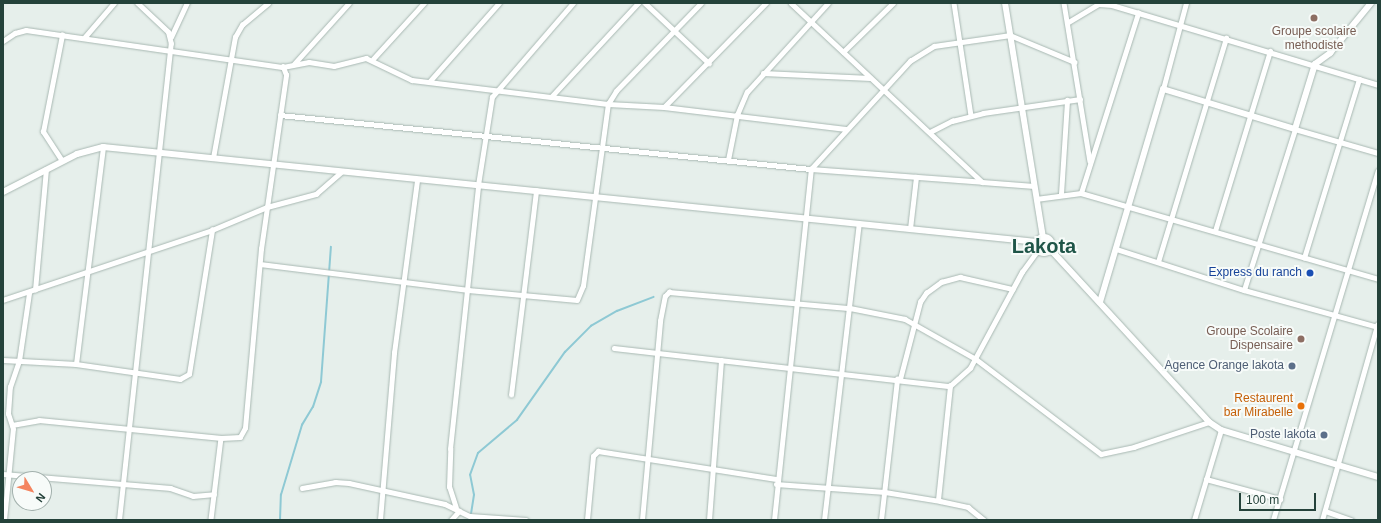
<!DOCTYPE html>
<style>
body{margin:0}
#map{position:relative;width:1381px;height:523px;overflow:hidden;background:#e6efeb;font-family:Helvetica,sans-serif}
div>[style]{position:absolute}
.stream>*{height:1.5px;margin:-0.75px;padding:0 0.75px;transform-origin:0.75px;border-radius:0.75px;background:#8ec9d4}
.roads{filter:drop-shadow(0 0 1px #a8b8b2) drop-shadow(0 0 1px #a8b8b2)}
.street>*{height:4.5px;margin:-2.25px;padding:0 2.25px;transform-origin:2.25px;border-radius:2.25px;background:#fff}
.secondary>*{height:6px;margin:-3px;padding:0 3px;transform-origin:3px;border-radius:3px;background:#fff}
.secondary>.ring{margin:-3px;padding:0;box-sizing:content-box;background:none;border:6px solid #fff;border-radius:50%}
.dots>*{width:11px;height:11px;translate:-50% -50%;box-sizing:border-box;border:2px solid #f7fbf9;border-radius:50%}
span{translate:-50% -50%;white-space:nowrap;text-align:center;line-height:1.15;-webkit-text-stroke:4px #f7fbf9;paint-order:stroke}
.education-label{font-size:12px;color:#785e54}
.right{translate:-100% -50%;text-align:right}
.transit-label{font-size:12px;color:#164399}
.service-label{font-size:12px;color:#4e5e75}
.food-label{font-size:12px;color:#c56008}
.town-label{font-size:20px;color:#1f5548;font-weight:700}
.frame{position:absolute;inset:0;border:4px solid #24423a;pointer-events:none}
.north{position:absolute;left:12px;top:471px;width:40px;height:40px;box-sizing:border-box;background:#f7fbf9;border:1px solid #a3b1ad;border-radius:50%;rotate:128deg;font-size:11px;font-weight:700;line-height:16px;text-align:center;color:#24423a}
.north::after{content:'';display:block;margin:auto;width:14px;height:18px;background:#f4845f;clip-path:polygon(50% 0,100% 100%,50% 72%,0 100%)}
.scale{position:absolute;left:1239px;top:493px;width:77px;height:18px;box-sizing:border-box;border:2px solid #24423a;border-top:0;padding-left:5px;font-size:12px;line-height:14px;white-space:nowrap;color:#24423a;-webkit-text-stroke:3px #f7fbf9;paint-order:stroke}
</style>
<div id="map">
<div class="stream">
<i style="left:471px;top:514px;width:19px;rotate:-81deg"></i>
<i style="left:474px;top:495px;width:20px;rotate:-101deg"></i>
<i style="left:470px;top:475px;width:23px;rotate:-70deg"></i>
<i style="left:478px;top:453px;width:51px;rotate:-40.2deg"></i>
<i style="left:517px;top:420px;width:83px;rotate:-54.8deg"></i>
<i style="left:565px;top:352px;width:37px;rotate:-45deg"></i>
<i style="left:591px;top:326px;width:30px;rotate:-30deg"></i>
<i style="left:617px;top:311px;width:39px;rotate:-21deg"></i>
<i style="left:280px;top:520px;width:25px;rotate:-88deg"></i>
<i style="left:281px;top:495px;width:73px;rotate:-73.3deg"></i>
<i style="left:302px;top:425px;width:21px;rotate:-59deg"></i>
<i style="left:313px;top:407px;width:26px;rotate:-72deg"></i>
<i style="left:321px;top:382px;width:135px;rotate:-85.8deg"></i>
</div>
<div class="roads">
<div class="street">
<i style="left:645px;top:3px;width:88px;rotate:43.2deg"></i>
<i style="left:791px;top:3px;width:262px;rotate:43.1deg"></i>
<i style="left:982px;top:182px;width:52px;rotate:4.4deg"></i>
<i style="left:954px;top:3px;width:113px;rotate:81.4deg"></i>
<i style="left:1064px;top:3px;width:160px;rotate:80.7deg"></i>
<i style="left:1067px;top:23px;width:37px;rotate:-31deg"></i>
<i style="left:1099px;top:4px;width:13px;rotate:4deg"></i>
<i style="left:1112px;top:5px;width:278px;rotate:16.7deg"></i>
<i style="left:171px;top:37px;width:38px;rotate:-65deg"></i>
<i style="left:84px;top:38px;width:46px;rotate:-49.4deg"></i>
<i style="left:3px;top:41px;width:14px;rotate:-34deg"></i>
<i style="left:15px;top:33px;width:11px;rotate:-15deg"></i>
<i style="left:26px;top:30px;width:260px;rotate:8.2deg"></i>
<i style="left:283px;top:67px;width:26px;rotate:-11deg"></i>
<i style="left:309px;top:62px;width:25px;rotate:9deg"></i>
<i style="left:334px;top:66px;width:33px;rotate:-14deg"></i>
<i style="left:366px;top:58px;width:51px;rotate:25.6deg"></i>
<i style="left:412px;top:80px;width:197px;rotate:7deg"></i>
<i style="left:608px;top:104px;width:56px;rotate:3.1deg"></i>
<i style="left:664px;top:107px;width:183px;rotate:6.9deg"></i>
<i style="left:843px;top:52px;width:70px;rotate:-44.4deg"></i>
<i style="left:373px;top:59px;width:76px;rotate:-47.7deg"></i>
<i style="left:294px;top:64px;width:82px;rotate:-48deg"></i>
<i style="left:763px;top:73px;width:107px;rotate:2.7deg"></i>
<i style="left:430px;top:81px;width:104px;rotate:-48.5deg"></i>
<i style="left:1163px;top:89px;width:89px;rotate:-75deg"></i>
<i style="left:552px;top:96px;width:127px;rotate:-47.2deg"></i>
<i style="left:664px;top:107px;width:146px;rotate:-45.6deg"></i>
<i style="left:280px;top:115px;width:534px;rotate:5.81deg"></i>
<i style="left:811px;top:169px;width:171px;rotate:4.3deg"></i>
<i style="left:930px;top:132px;width:25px;rotate:-27deg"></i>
<i style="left:952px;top:121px;width:32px;rotate:-14deg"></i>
<i style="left:983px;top:113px;width:98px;rotate:-8.2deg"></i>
<i style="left:213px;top:158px;width:123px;rotate:-79.7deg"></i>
<i style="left:235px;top:37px;width:14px;rotate:-60deg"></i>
<i style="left:242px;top:25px;width:34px;rotate:-40deg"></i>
<i style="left:728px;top:160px;width:46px;rotate:-78.7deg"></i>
<i style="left:737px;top:115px;width:25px;rotate:-67deg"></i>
<i style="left:747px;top:92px;width:120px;rotate:-47.7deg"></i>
<i style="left:62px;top:161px;width:35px;rotate:-123deg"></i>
<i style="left:43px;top:132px;width:99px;rotate:-78.9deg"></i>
<i style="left:1081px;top:193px;width:189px;rotate:-72.4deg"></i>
<i style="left:1061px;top:194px;width:94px;rotate:-86.3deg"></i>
<i style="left:1036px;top:199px;width:45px;rotate:-7.6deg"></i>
<i style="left:1081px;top:193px;width:309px;rotate:16.1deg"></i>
<i style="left:910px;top:229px;width:52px;rotate:-83.4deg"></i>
<i style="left:1215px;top:231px;width:188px;rotate:-73deg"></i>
<i style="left:1116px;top:249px;width:134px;rotate:17.8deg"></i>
<i style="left:1244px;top:290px;width:139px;rotate:15.4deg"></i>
<i style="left:1304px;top:258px;width:187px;rotate:-72.9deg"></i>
<i style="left:1158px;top:262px;width:234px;rotate:-73.1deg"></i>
<i style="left:260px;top:264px;width:210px;rotate:7.1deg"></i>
<i style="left:468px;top:290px;width:109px;rotate:5.2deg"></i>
<i style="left:577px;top:300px;width:15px;rotate:-67deg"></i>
<i style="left:583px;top:286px;width:184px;rotate:-82.2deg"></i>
<i style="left:608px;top:104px;width:15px;rotate:-58deg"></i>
<i style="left:616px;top:91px;width:122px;rotate:-46deg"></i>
<i style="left:35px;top:290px;width:121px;rotate:-84.8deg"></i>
<i style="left:1244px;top:290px;width:169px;rotate:-72.4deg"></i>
<i style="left:1295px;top:129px;width:86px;rotate:16.1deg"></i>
<i style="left:3px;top:300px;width:220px;rotate:-18.5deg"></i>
<i style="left:212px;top:230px;width:60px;rotate:-22.7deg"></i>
<i style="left:267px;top:207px;width:51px;rotate:-14.9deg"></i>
<i style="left:316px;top:194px;width:33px;rotate:-41deg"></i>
<i style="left:614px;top:348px;width:338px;rotate:6.5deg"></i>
<i style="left:950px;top:386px;width:27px;rotate:-42deg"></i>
<i style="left:970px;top:368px;width:109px;rotate:-61.6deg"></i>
<i style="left:1022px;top:272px;width:27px;rotate:-54deg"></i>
<i style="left:3px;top:360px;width:73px;rotate:3.1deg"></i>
<i style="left:76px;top:364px;width:105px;rotate:8.2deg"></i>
<i style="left:180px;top:379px;width:10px;rotate:-29deg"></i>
<i style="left:189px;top:374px;width:146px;rotate:-80.9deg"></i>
<i style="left:76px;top:364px;width:219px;rotate:-82.9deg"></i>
<i style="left:900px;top:379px;width:80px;rotate:-75.4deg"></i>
<i style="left:920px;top:302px;width:11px;rotate:-56deg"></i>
<i style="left:926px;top:293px;width:19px;rotate:-36deg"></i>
<i style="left:941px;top:282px;width:20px;rotate:-15deg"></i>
<i style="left:960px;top:277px;width:54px;rotate:12.8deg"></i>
<i style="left:511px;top:395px;width:206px;rotate:-83deg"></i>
<i style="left:12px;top:425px;width:27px;rotate:-10deg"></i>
<i style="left:39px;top:420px;width:183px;rotate:5.6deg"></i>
<i style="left:221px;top:438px;width:83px;rotate:97deg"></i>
<i style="left:221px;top:438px;width:19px;rotate:-3deg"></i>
<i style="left:240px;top:437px;width:10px;rotate:-61deg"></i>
<i style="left:245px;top:428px;width:180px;rotate:-84.9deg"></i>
<i style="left:261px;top:249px;width:176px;rotate:-81.8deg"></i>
<i style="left:286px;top:75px;width:9px;rotate:-111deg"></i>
<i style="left:3px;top:474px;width:168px;rotate:4.8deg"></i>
<i style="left:170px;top:488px;width:24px;rotate:19deg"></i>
<i style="left:193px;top:496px;width:21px;rotate:-5deg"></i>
<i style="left:1206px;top:479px;width:77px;rotate:15.1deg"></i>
<i style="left:776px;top:484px;width:109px;rotate:4.2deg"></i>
<i style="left:885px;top:492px;width:56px;rotate:9.3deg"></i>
<i style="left:940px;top:501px;width:29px;rotate:12deg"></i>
<i style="left:968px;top:507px;width:21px;rotate:39deg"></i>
<i style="left:302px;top:488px;width:34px;rotate:-10deg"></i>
<i style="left:335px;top:482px;width:14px;rotate:4deg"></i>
<i style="left:349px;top:483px;width:98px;rotate:12.3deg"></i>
<i style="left:445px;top:504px;width:28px;rotate:26deg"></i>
<i style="left:470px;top:516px;width:56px;rotate:4.1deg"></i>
<i style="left:938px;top:500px;width:115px;rotate:-84deg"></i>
<i style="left:456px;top:508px;width:22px;rotate:-108deg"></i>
<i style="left:449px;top:487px;width:38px;rotate:-88deg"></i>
<i style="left:450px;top:449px;width:265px;rotate:-83.9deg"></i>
<i style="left:478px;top:185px;width:89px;rotate:-81deg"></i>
<i style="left:492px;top:97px;width:124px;rotate:-49.2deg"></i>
<i style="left:1325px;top:511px;width:28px;rotate:19deg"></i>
<i style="left:4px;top:520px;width:91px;rotate:-84.4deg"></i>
<i style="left:13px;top:429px;width:16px;rotate:-108deg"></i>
<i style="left:8px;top:414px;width:27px;rotate:-86deg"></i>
<i style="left:10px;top:387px;width:28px;rotate:-71deg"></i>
<i style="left:19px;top:361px;width:69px;rotate:-81.6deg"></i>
<i style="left:119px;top:520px;width:479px;rotate:-83.8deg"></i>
<i style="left:171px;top:44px;width:12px;rotate:-104deg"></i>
<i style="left:168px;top:32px;width:42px;rotate:-136.9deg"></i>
<i style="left:380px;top:520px;width:168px;rotate:-85.2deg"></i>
<i style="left:394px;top:353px;width:174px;rotate:-82.4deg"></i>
<i style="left:451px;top:520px;width:12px;rotate:-48deg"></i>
<i style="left:587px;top:520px;width:64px;rotate:-84.6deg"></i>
<i style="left:593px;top:456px;width:7px;rotate:-45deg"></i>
<i style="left:598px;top:451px;width:180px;rotate:8.9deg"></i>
<i style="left:642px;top:520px;width:200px;rotate:-84.8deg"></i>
<i style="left:660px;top:321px;width:25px;rotate:-79deg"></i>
<i style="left:665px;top:296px;width:6px;rotate:-45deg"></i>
<i style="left:669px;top:292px;width:182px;rotate:5.1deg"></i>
<i style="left:850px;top:308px;width:56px;rotate:11.3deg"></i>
<i style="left:905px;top:319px;width:81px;rotate:29.4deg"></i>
<i style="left:976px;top:359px;width:157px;rotate:37.2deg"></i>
<i style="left:1101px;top:454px;width:34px;rotate:-12deg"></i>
<i style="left:1134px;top:447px;width:79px;rotate:-18.4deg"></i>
<i style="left:709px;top:520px;width:160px;rotate:-85.7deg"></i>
<i style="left:774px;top:520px;width:353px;rotate:-84deg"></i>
<i style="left:811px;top:169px;width:147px;rotate:-47.5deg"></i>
<i style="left:910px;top:61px;width:28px;rotate:-32deg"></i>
<i style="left:934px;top:46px;width:77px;rotate:-8.2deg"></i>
<i style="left:1010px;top:35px;width:70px;rotate:22.6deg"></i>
<i style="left:824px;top:520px;width:298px;rotate:-83.3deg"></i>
<i style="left:881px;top:520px;width:142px;rotate:-83.5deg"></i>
<i style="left:1194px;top:520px;width:94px;rotate:-73.3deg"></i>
<i style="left:1273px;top:520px;width:364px;rotate:-73.3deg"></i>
<i style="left:1322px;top:520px;width:203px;rotate:-74.2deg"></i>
</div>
<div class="secondary">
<i style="left:1005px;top:3px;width:237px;rotate:80.8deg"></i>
<i style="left:3px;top:192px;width:83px;rotate:-27.2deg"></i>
<i style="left:77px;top:154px;width:27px;rotate:-15deg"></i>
<i style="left:103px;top:147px;width:938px;rotate:5.81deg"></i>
<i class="ring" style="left:1036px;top:237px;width:10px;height:10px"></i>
<i style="left:1051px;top:250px;width:234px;rotate:47.4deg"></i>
<i style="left:1209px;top:422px;width:14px;rotate:34deg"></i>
<i style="left:1221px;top:430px;width:164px;rotate:16.7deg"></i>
<i style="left:1100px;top:302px;width:222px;rotate:-73.5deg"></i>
<i style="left:1163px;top:89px;width:138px;rotate:16.9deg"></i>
<i style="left:1295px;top:129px;width:68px;rotate:-72.9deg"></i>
<i style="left:1315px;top:64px;width:19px;rotate:-36deg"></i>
<i style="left:1330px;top:53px;width:65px;rotate:-50.6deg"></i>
</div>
</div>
<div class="dots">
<i style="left:1314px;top:18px;background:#8d6e63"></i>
<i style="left:1310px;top:273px;background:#1a4fb4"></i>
<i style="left:1301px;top:339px;background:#8d6e63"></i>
<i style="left:1292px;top:366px;background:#5c6f8a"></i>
<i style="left:1301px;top:406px;background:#e8710a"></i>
<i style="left:1324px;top:435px;background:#5c6f8a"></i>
</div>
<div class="education-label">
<span style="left:1314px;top:39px">Groupe scolaire<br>methodiste</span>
<span class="right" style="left:1293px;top:339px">Groupe Scolaire<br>Dispensaire</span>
</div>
<div class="transit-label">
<span class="right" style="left:1302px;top:273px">Express du ranch</span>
</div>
<div class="service-label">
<span class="right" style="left:1284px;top:366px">Agence Orange lakota</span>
<span class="right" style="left:1316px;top:435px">Poste lakota</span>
</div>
<div class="food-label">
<span class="right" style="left:1293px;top:406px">Restaurent<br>bar Mirabelle</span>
</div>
<div class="town-label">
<span style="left:1044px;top:246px">Lakota</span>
</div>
<div class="frame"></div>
<div class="north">N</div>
<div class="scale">100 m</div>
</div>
